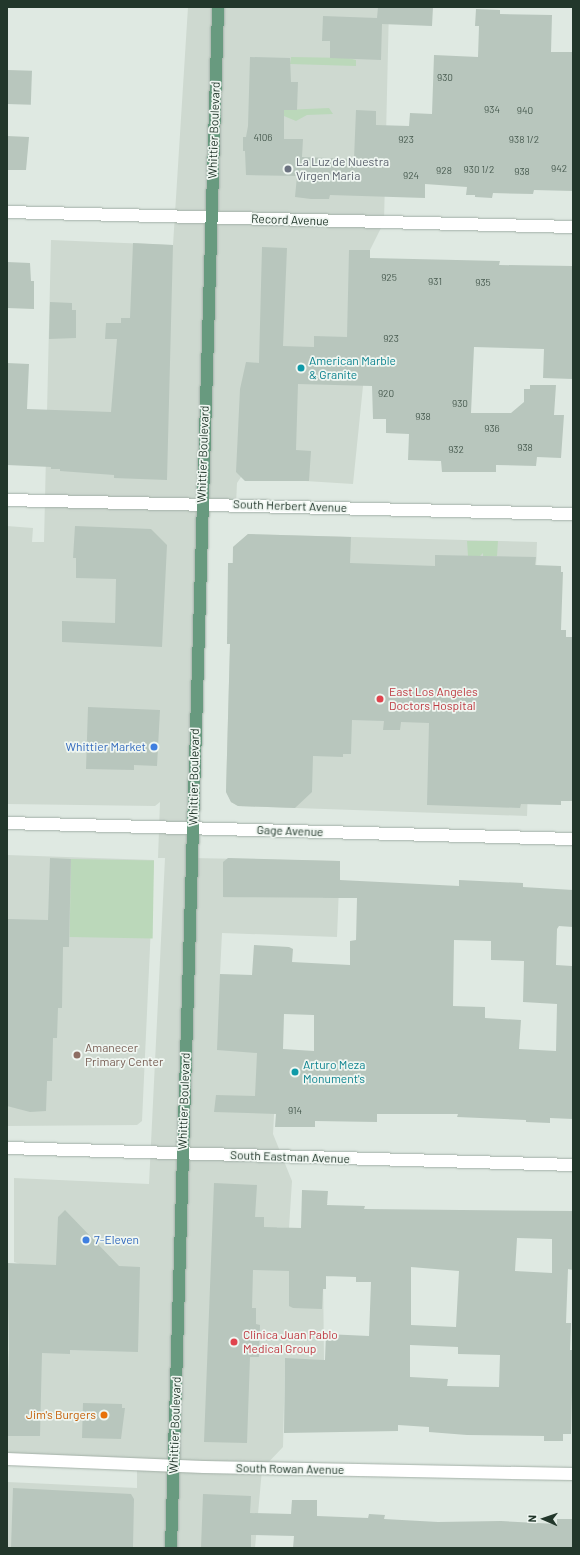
<!DOCTYPE html>
<style>
body{margin:0}
#map{position:relative;width:580px;height:1555px;overflow:hidden;background:#dfe9e2;font-family:Barlow,sans-serif}
div>[style]{position:absolute}
.built>*{inset:0;background:#ced9d0}
.green>*{inset:0;background:#bbd8ba;transform-origin:0 0}
.building>*{inset:0;background:#b8c6bd;transform-origin:0 0}
.roads{filter:drop-shadow(0 0 1px #a3b0a7) drop-shadow(0 0 1px #a3b0a7)}
.minor>*{height:12px;margin:-6px;padding:0 6px;transform-origin:6px;border-radius:6px;background:#fff}
.major>*{height:12px;margin:-6px;padding:0 6px;transform-origin:6px;border-radius:6px;background:#689a7f}
.dots>*{width:11px;height:11px;translate:-50% -50%;box-sizing:border-box;border:2px solid #eff6f1;border-radius:50%}
span{translate:-50% -50%;white-space:nowrap;text-align:center;line-height:1.15;-webkit-text-stroke:3.5px #eff6f1;paint-order:stroke}
.number-label{font-size:10px;color:#485b50}
.number-label span{-webkit-text-stroke-width:0}
.street-label{font-size:12px;color:#22372b}
.worship-label{font-size:12px;color:#5b616d}
.left{translate:0 -50%;text-align:left}
.culture-label{font-size:12px;color:#0d838f}
.health-label{font-size:12px;color:#be3a42}
.shop-label{font-size:12px;color:#366cbe}
.right{translate:-100% -50%;text-align:right}
.education-label{font-size:12px;color:#785e54}
.food-label{font-size:12px;color:#c56008}
.frame{position:absolute;inset:0;border:8px solid #22372b;pointer-events:none}
.north{position:absolute;left:524px;top:1499px;width:40px;height:40px;-webkit-text-stroke:3px #eff6f1;paint-order:stroke;rotate:272deg;font-size:11px;font-weight:700;line-height:16px;text-align:center;color:#22372b}
.north::after{content:'';display:block;margin:auto;width:14px;height:18px;background:#22372b;clip-path:polygon(50% 0,100% 100%,50% 72%,0 100%)}
</style>
<div id="map">
<div class="built">
<i style="clip-path:polygon(188px 7px,389px 7px,384px 222px,370px 250px,367px 347px,353px 484px,241px 477px,237px 483px,236px 505px,202px 503px,192px 858px,340px 861px,337px 937px,222px 933px,220px 974px,242px 1048px,303px 1056px,275px 1097px,273px 1134px,292px 1181px,289px 1228px,277px 1227px,276px 1242px,323px 1273px,324px 1360px,285px 1359px,283px 1447px,262px 1469px,255px 1548px,7px 1548px,7px 1482px,137px 1488px,137px 1465px,7px 1460px,9px 1306px,19px 1306px,20px 1264px,14px 1262px,14px 1178px,149px 1184px,165px 858px,158px 858px,160px 802px,155px 806px,7px 804px,7px 526px,33px 528px,32px 542px,44px 542px,51px 240px,173px 245px)"></i>
<i style="clip-path:polygon(248px 534px,537px 542px,527px 816px,238px 806px,231px 802px,226px 792px,230px 644px,227px 644px,227px 637px,230px 637px,233px 547px)"></i>
<i style="clip-path:polygon(7px 855px,154px 860px,142px 1121px,137px 1125px,7px 1126px)"></i>
</div>
<div class="green">
<i style="clip-path:polygon(291px 57px,348px 58px,356px 60px,356px 66px,290px 64px)"></i>
<i style="clip-path:polygon(329px 108px,333px 114px,307px 115px,296px 121px,284px 116px,284px 110px)"></i>
<i style="clip-path:polygon(467px 541px,498px 541px,497px 556px,483px 556px,483px 553px,480px 556px,468px 556px)"></i>
<i style="left:71px;top:859px;width:83px;height:78px;rotate:1deg"></i>
</div>
<div class="building">
<i style="clip-path:polygon(378px 7px,433px 7px,432px 26px,382px 24px,381px 60px,330px 58px,330px 41px,322px 41px,323px 16px,377px 18px)"></i>
<i style="clip-path:polygon(476px 9px,500px 10px,500px 14px,552px 15px,551px 52px,573px 52px,573px 191px,534px 190px,533px 194px,493px 193px,492px 198px,475px 197px,475px 195px,466px 195px,467px 187px,425px 184px,425px 198px,330px 195px,329px 199px,311px 199px,295px 197px,297px 176px,246px 175px,245px 151px,243px 151px,243px 137px,246px 137px,248px 126px,250px 57px,290px 58px,291px 82px,298px 82px,297px 110px,284px 110px,284px 139px,303px 139px,302px 157px,354px 159px,356px 110px,376px 111px,376px 125px,409px 126px,410px 113px,432px 114px,434px 55px,478px 57px,479px 26px,475px 26px)"></i>
<i style="left:8px;top:70px;width:24px;height:34px;rotate:2deg"></i>
<i style="clip-path:polygon(7px 136px,29px 137px,26px 170px,7px 170px)"></i>
<i style="clip-path:polygon(133px 243px,173px 245px,167px 480px,114px 478px,114px 475px,60px 471px,60px 469px,51px 469px,51px 467px,7px 465px,7px 363px,29px 364px,27px 409px,111px 412px,117px 339px,105px 339px,106px 323px,121px 323px,121px 318px,130px 318px)"></i>
<i style="clip-path:polygon(262px 247px,287px 248px,283px 346px,314px 347px,314px 336px,347px 337px,349px 250px,370px 250px,370px 258px,500px 261px,499px 265px,573px 266px,573px 379px,543px 378px,544px 349px,474px 347px,471px 413px,511px 413px,524px 402px,524px 389px,530px 389px,530px 385px,556px 385px,554px 415px,564px 415px,561px 458px,537px 457px,536px 466px,496px 465px,496px 472px,442px 472px,441px 461px,408px 460px,409px 434px,386px 433px,386px 419px,373px 419px,372px 386px,298px 384px,296px 450px,311px 451px,309px 481px,245px 481px,236px 472px,240px 389px,246px 362px,259px 363px)"></i>
<i style="clip-path:polygon(7px 262px,30px 263px,31px 281px,34px 281px,34px 309px,7px 308px)"></i>
<i style="clip-path:polygon(50px 302px,72px 303px,72px 310px,76px 310px,76px 338px,49px 339px)"></i>
<i style="clip-path:polygon(75px 526px,151px 529px,167px 545px,162px 647px,62px 642px,62px 621px,115px 623px,116px 579px,76px 578px,76px 558px,73px 558px)"></i>
<i style="clip-path:polygon(248px 534px,351px 537px,350px 563px,435px 566px,435px 555px,536px 557px,535px 565px,561px 566px,561px 572px,563px 572px,561px 630px,566px 630px,566px 637px,573px 637px,573px 801px,561px 801px,561px 805px,521px 804px,520px 808px,427px 805px,429px 723px,401px 722px,400px 730px,383px 730px,384px 721px,352px 720px,351px 754px,343px 754px,343px 757px,313px 756px,312px 792px,295px 808px,238px 806px,231px 802px,226px 792px,230px 644px,227px 644px,228px 563px,233px 563px,233px 547px)"></i>
<i style="clip-path:polygon(88px 707px,160px 710px,157px 766px,134px 765px,134px 770px,86px 769px)"></i>
<i style="clip-path:polygon(50px 858px,71px 859px,69px 947px,63px 947px,62px 1008px,58px 1008px,57px 1038px,53px 1038px,52px 1081px,47px 1081px,46px 1111px,30px 1112px,7px 1106px,8px 919px,48px 920px)"></i>
<i style="clip-path:polygon(evenodd,228px 858px,340px 861px,340px 880px,459px 886px,459px 880px,523px 883px,523px 887px,573px 890px,573px 927px,559px 926px,557px 929px,556px 965px,572px 966px,573px 968px,573px 1119px,550px 1118px,550px 1123px,526px 1122px,526px 1120px,457px 1117px,458px 1114px,377px 1114px,377px 1122px,315px 1121px,315px 1127px,275px 1127px,276px 1114px,214px 1112px,216px 1095px,255px 1096px,257px 1053px,217px 1050px,220px 974px,252px 975px,254px 945px,289px 947px,293px 949px,292px 962px,350px 965px,350px 941px,356px 940px,357px 898px,223px 897px,223px 862px,228px 858px,454px 940px,491px 941px,491px 960px,524px 961px,523px 1002px,557px 1004px,556px 1051px,519px 1049px,521px 1020px,485px 1018px,485px 1007px,453px 1006px,454px 940px,228px 858px,284px 1014px,314px 1015px,314px 1051px,283px 1049px,284px 1014px)"></i>
<i style="clip-path:polygon(evenodd,214px 1183px,257px 1185px,255px 1217px,264px 1217px,264px 1227px,301px 1228px,302px 1190px,328px 1191px,327px 1205px,365px 1206px,364px 1209px,573px 1211px,573px 1270px,568px 1269px,566px 1323px,571px 1323px,570px 1350px,573px 1350px,571px 1434px,563px 1434px,563px 1441px,544px 1441px,544px 1436px,467px 1435px,429px 1432px,429px 1427px,398px 1425px,398px 1431px,284px 1433px,285px 1358px,325px 1360px,326px 1334px,369px 1336px,371px 1282px,356px 1282px,356px 1277px,326px 1276px,326px 1289px,323px 1289px,322px 1309px,293px 1308px,289px 1306px,289px 1271px,253px 1270px,252px 1308px,256px 1308px,256px 1324px,260px 1325px,259px 1357px,250px 1357px,247px 1443px,204px 1442px,214px 1183px,517px 1238px,552px 1239px,552px 1273px,515px 1271px,517px 1238px,214px 1183px,411px 1267px,459px 1271px,456px 1327px,411px 1325px,411px 1267px,214px 1183px,410px 1345px,458px 1347px,458px 1354px,500px 1355px,499px 1387px,447px 1386px,448px 1379px,410px 1377px,410px 1345px)"></i>
<i style="clip-path:polygon(65px 1210px,119px 1266px,140px 1267px,138px 1352px,70px 1350px,70px 1354px,42px 1353px,40px 1436px,7px 1436px,9px 1349px,7px 1263px,56px 1265px,58px 1217px)"></i>
<i style="clip-path:polygon(83px 1403px,122px 1404px,122px 1408px,125px 1408px,121px 1439px,82px 1438px)"></i>
<i style="clip-path:polygon(13px 1488px,131px 1494px,134px 1499px,133px 1548px,11px 1548px)"></i>
<i style="clip-path:polygon(203px 1494px,251px 1496px,250px 1513px,291px 1514px,292px 1500px,317px 1500px,317px 1516px,368px 1518px,369px 1514px,385px 1515px,384px 1519px,438px 1522px,501px 1521px,557px 1524px,557px 1519px,573px 1519px,573px 1548px,293px 1548px,294px 1536px,251px 1535px,251px 1548px,201px 1548px)"></i>
</div>
<div class="roads">
<div class="minor">
<i style="left:7px;top:212px;width:566px;rotate:1.52deg"></i>
<i style="left:7px;top:500px;width:566px;rotate:1.42deg"></i>
<i style="left:7px;top:823px;width:566px;rotate:1.62deg"></i>
<i style="left:7px;top:1148px;width:566px;rotate:1.72deg"></i>
<i style="left:7px;top:1459px;width:197px;rotate:2.3deg"></i>
<i style="left:204px;top:1467px;width:369px;rotate:1.1deg"></i>
</div>
<div class="major">
<i style="left:171px;top:1548px;width:1542px;rotate:-88.25deg"></i>
</div>
</div>
<div class="dots">
<i style="left:288px;top:169px;background:#6b7280"></i>
<i style="left:301px;top:368px;background:#0f9aa8"></i>
<i style="left:380px;top:699px;background:#e0444e"></i>
<i style="left:154px;top:747px;background:#3f7fe0"></i>
<i style="left:77px;top:1055px;background:#8d6e63"></i>
<i style="left:295px;top:1072px;background:#0f9aa8"></i>
<i style="left:86px;top:1240px;background:#3f7fe0"></i>
<i style="left:234px;top:1342px;background:#e0444e"></i>
<i style="left:104px;top:1415px;background:#e8710a"></i>
</div>
<div class="number-label">
<span style="left:445px;top:78px">930</span>
<span style="left:492px;top:110px">934</span>
<span style="left:525px;top:111px">940</span>
<span style="left:263px;top:138px">4106</span>
<span style="left:406px;top:140px">923</span>
<span style="left:524px;top:140px">938 1/2</span>
<span style="left:559px;top:169px">942</span>
<span style="left:479px;top:170px">930 1/2</span>
<span style="left:444px;top:171px">928</span>
<span style="left:522px;top:172px">938</span>
<span style="left:411px;top:176px">924</span>
<span style="left:389px;top:278px">925</span>
<span style="left:435px;top:282px">931</span>
<span style="left:483px;top:283px">935</span>
<span style="left:391px;top:339px">923</span>
<span style="left:386px;top:394px">920</span>
<span style="left:460px;top:404px">930</span>
<span style="left:423px;top:417px">938</span>
<span style="left:492px;top:429px">936</span>
<span style="left:525px;top:448px">938</span>
<span style="left:456px;top:450px">932</span>
<span style="left:295px;top:1111px">914</span>
</div>
<div class="street-label">
<span style="left:214px;top:130px;rotate:-88deg">Whittier Boulevard</span>
<span style="left:290px;top:220px;rotate:2deg">Record Avenue</span>
<span style="left:203px;top:454px;rotate:-88deg">Whittier Boulevard</span>
<span style="left:290px;top:506px;rotate:2deg">South Herbert Avenue</span>
<span style="left:194px;top:777px;rotate:-89deg">Whittier Boulevard</span>
<span style="left:290px;top:831px;rotate:2deg">Gage Avenue</span>
<span style="left:184px;top:1101px;rotate:-88deg">Whittier Boulevard</span>
<span style="left:290px;top:1157px;rotate:2deg">South Eastman Avenue</span>
<span style="left:175px;top:1425px;rotate:-88deg">Whittier Boulevard</span>
<span style="left:290px;top:1469px;rotate:1deg">South Rowan Avenue</span>
</div>
<div class="worship-label">
<span class="left" style="left:296px;top:169px">La Luz de Nuestra<br>Virgen Maria</span>
</div>
<div class="culture-label">
<span class="left" style="left:309px;top:368px">American Marble<br>&amp; Granite</span>
<span class="left" style="left:303px;top:1072px">Arturo Meza<br>Monument's</span>
</div>
<div class="health-label">
<span class="left" style="left:389px;top:699px">East Los Angeles<br>Doctors Hospital</span>
<span class="left" style="left:243px;top:1342px">Clinica Juan Pablo<br>Medical Group</span>
</div>
<div class="shop-label">
<span class="right" style="left:146px;top:747px">Whittier Market</span>
<span class="left" style="left:94px;top:1240px">7-Eleven</span>
</div>
<div class="education-label">
<span class="left" style="left:85px;top:1055px">Amanecer<br>Primary Center</span>
</div>
<div class="food-label">
<span class="right" style="left:96px;top:1415px">Jim's Burgers</span>
</div>
<div class="frame"></div>
<div class="north">N</div>
</div>
